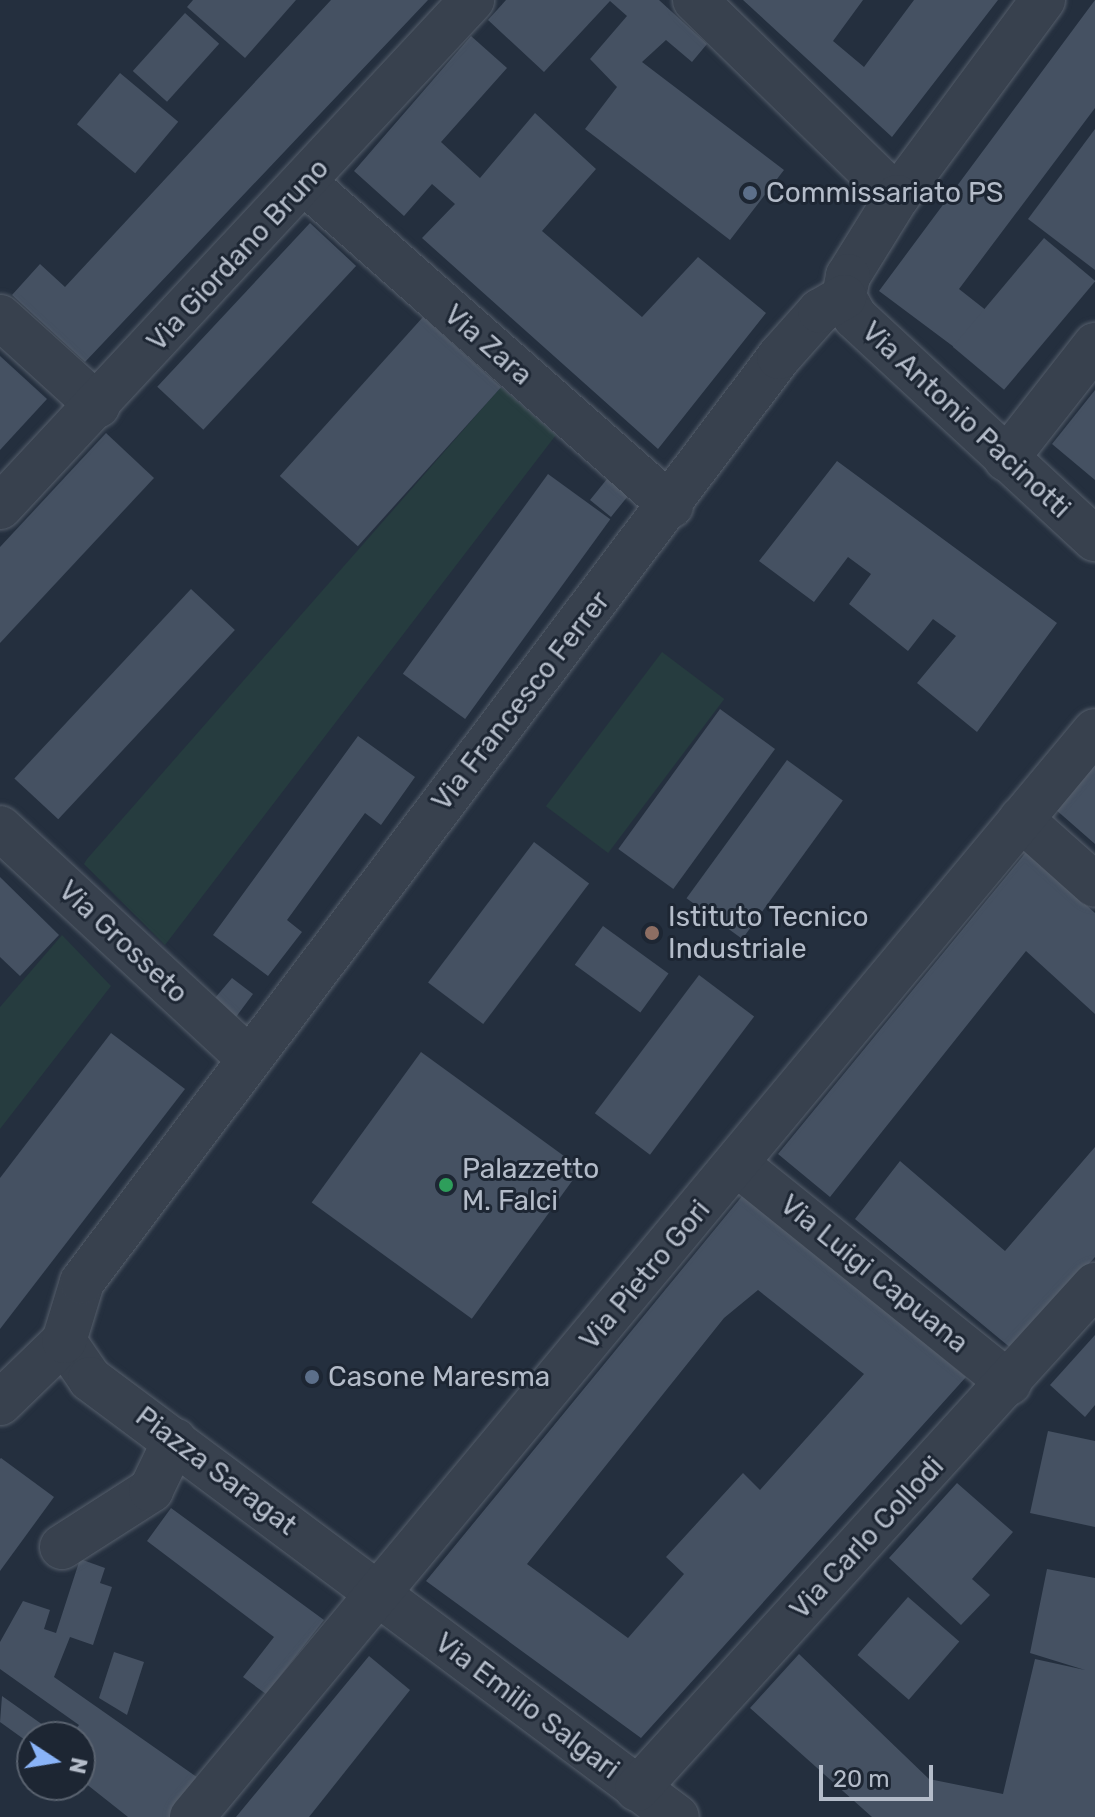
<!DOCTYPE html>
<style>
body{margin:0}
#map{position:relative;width:1095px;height:1817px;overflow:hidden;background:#242f3e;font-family:Rubik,sans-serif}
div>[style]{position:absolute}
.green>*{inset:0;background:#263c3f;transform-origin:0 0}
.building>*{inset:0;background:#455162;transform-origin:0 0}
.roads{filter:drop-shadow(0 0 2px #565f6c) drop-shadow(0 0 2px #565f6c)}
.minor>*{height:44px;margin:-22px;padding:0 22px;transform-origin:22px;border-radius:22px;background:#38414e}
.dots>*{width:22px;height:22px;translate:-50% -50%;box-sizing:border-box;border:4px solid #1d2633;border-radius:50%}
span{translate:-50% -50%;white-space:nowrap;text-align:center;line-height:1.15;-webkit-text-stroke:6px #1d2633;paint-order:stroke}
.poi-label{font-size:28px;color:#b4bcc9}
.left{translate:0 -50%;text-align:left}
.street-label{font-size:28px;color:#b4bcc9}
.north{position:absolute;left:16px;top:1721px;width:80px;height:80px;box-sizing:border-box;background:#1d2633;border:2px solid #59626f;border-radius:50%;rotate:102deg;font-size:22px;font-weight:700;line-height:32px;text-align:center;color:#b4bcc9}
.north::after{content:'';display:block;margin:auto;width:28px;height:36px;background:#8ab4f8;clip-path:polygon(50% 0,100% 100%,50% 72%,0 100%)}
.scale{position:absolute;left:819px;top:1765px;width:114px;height:36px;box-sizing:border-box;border:4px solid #b4bcc9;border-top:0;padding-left:10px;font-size:24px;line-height:28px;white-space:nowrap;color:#b4bcc9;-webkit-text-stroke:6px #1d2633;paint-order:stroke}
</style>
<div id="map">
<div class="green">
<i style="clip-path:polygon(501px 387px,556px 435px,165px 945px,84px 864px,87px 859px)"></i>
<i style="left:662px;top:652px;width:78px;height:193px;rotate:37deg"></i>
<i style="clip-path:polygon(62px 935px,111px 986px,0 1129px,0 1007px)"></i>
</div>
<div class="building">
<i style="clip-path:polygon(193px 0,296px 0,245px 58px,187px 7px)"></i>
<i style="clip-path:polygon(331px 0,428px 0,85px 362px,12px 295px,40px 264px,65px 287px)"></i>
<i style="clip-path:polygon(506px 0,659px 0,707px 44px,692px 62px,666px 40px,642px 62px,784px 170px,730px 240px,585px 129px,617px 87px,590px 59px,627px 16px,610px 1px,544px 72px,488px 20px)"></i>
<i style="clip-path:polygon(743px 0,863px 0,833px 41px,864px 67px,914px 0,998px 0,892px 137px)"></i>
<i style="clip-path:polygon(1095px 0,1095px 108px,959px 289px,987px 311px,958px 350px,879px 291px)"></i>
<i style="left:185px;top:13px;width:46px;height:78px;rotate:42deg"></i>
<i style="clip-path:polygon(471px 36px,507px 68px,441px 142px,480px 178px,535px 113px,596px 169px,542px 231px,642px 317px,698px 257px,766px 313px,658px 449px,422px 238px,455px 204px,432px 184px,404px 216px,354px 171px)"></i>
<i style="left:120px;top:73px;width:76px;height:67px;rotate:40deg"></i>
<i style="clip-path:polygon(1095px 129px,1095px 270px,1028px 219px)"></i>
<i style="left:310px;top:223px;width:63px;height:224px;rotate:43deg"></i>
<i style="left:1044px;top:238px;width:67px;height:142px;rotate:40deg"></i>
<i style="left:423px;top:317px;width:105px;height:214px;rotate:42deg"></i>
<i style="clip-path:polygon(0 356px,47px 399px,0 450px)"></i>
<i style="clip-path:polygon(1095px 390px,1095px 480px,1052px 444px)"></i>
<i style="clip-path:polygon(106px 433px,154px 478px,0 643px,0 547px)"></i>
<i style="clip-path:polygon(837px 461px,1057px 623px,977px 732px,917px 683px,956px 636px,933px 619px,908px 651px,849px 604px,871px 574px,848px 557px,814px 602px,759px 561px)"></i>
<i style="left:548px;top:474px;width:77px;height:247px;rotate:36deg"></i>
<i style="left:607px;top:479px;width:27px;height:27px;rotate:39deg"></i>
<i style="left:191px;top:589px;width:60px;height:259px;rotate:43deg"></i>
<i style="left:720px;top:709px;width:68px;height:173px;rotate:36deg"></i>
<i style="clip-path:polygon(358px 736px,415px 777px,381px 825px,365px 813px,287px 920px,302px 932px,268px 976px,213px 935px)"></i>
<i style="left:787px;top:760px;width:69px;height:171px;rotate:36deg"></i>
<i style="clip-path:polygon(1095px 762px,1095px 844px,1055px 809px)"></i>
<i style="left:534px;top:842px;width:69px;height:176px;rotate:37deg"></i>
<i style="clip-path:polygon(1027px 851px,1095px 913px,1095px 1014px,1026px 951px,830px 1197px,778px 1154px)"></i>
<i style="clip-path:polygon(0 877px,59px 935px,20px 976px,0 957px)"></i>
<i style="left:603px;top:926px;width:81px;height:48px;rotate:36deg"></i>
<i style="left:699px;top:975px;width:69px;height:173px;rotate:37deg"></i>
<i style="clip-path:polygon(232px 978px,253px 994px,236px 1017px,215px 998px)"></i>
<i style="clip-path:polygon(111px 1033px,185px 1089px,0 1329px,0 1178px)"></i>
<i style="left:421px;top:1052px;width:198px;height:186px;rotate:36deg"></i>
<i style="clip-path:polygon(1095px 1147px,1095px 1257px,1012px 1349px,855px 1219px,900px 1161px,1005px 1251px)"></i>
<i style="clip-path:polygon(evenodd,743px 1195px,966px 1377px,641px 1738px,426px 1581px,743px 1195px,758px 1290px,864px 1374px,760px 1490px,743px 1473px,666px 1557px,684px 1574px,628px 1638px,527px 1564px,724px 1318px,758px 1290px)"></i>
<i style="clip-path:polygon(1095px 1335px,1095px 1405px,1085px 1417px,1050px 1385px)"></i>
<i style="clip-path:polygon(1048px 1431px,1095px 1441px,1095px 1527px,1030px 1513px)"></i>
<i style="clip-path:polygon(1px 1458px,54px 1497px,0 1571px,0 1459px)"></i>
<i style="clip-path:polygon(957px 1483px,1013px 1532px,972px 1579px,990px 1595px,961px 1625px,889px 1558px)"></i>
<i style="clip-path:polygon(171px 1508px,324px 1620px,266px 1694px,243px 1677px,274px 1637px,147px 1541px)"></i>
<i style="clip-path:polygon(80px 1559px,105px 1568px,100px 1583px,112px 1587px,93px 1645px,70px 1637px,54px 1677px,201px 1780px,173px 1817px,128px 1817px,80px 1779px,80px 1737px,70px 1737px,79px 1725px,0 1669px,0 1642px,23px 1601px,50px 1610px,44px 1629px,56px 1633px)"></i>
<i style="clip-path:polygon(1047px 1569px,1095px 1578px,1095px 1817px,872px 1817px,750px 1708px,799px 1654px,929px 1779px,1003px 1794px,1035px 1659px,1085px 1670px,1030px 1653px)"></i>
<i style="left:908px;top:1597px;width:68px;height:77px;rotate:41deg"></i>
<i style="clip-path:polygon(114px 1652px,144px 1662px,127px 1715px,99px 1698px)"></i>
<i style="clip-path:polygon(369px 1656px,410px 1690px,309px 1817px,236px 1817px)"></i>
<i style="clip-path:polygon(2px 1696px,60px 1737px,32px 1737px,32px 1745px,0 1722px)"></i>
</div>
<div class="roads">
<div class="minor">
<i style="left:695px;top:0;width:282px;rotate:44.3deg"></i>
<i style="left:1043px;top:0;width:245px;rotate:126.5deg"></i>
<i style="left:897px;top:197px;width:93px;rotate:121.8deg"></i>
<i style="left:848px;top:276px;width:21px;rotate:101deg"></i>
<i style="left:844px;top:297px;width:23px;rotate:61deg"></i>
<i style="left:855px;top:317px;width:327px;rotate:42.8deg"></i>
<i style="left:305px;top:183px;width:488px;rotate:41.4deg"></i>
<i style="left:0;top:317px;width:132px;rotate:42.2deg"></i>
<i style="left:1006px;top:459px;width:145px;rotate:-52deg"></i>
<i style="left:0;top:507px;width:693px;rotate:-47.05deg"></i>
<i style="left:1021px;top:819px;width:99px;rotate:41.7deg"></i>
<i style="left:0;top:828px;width:337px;rotate:42.8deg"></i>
<i style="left:738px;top:1165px;width:348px;rotate:38.8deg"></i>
<i style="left:64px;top:1341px;width:46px;rotate:55.6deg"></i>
<i style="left:90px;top:1379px;width:732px;rotate:36.73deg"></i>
<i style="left:0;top:1403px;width:89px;rotate:-44.1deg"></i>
<i style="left:64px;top:1341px;width:62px;rotate:-73deg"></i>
<i style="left:82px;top:1282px;width:1158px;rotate:-53deg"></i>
<i style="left:779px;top:357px;width:62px;rotate:-48.3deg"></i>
<i style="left:820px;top:311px;width:28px;rotate:-30deg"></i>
<i style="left:62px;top:1547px;width:106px;rotate:-32.6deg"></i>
<i style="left:151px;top:1490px;width:55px;rotate:-64.4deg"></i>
<i style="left:637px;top:1789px;width:681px;rotate:-47.74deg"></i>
<i style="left:192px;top:1817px;width:1412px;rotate:-50.26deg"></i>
</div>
</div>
<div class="dots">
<i style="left:750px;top:193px;background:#5c6f8a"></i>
<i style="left:652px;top:933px;background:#8d6e63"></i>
<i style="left:446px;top:1185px;background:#2e9e5b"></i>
<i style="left:312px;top:1377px;background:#5c6f8a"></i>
</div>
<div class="poi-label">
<span class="left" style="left:766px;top:193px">Commissariato PS</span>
<span class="left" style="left:668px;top:933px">Istituto Tecnico<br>Industriale</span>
<span class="left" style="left:462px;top:1185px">Palazzetto<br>M. Falci</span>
<span class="left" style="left:328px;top:1377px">Casone Maresma</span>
</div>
<div class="street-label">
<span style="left:238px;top:255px;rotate:-47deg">Via Giordano Bruno</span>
<span style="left:488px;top:345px;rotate:41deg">Via Zara</span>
<span style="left:966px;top:420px;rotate:43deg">Via Antonio Pacinotti</span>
<span style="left:521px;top:701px;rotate:-52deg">Via Francesco Ferrer</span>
<span style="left:123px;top:942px;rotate:43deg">Via Grosseto</span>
<span style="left:874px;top:1274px;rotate:39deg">Via Luigi Capuana</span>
<span style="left:645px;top:1275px;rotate:-50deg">Via Pietro Gori</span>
<span style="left:216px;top:1471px;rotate:37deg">Piazza Saragat</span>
<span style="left:867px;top:1538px;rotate:-47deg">Via Carlo Collodi</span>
<span style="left:527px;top:1706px;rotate:37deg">Via Emilio Salgari</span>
</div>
<div class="north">N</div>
<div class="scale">20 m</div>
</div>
